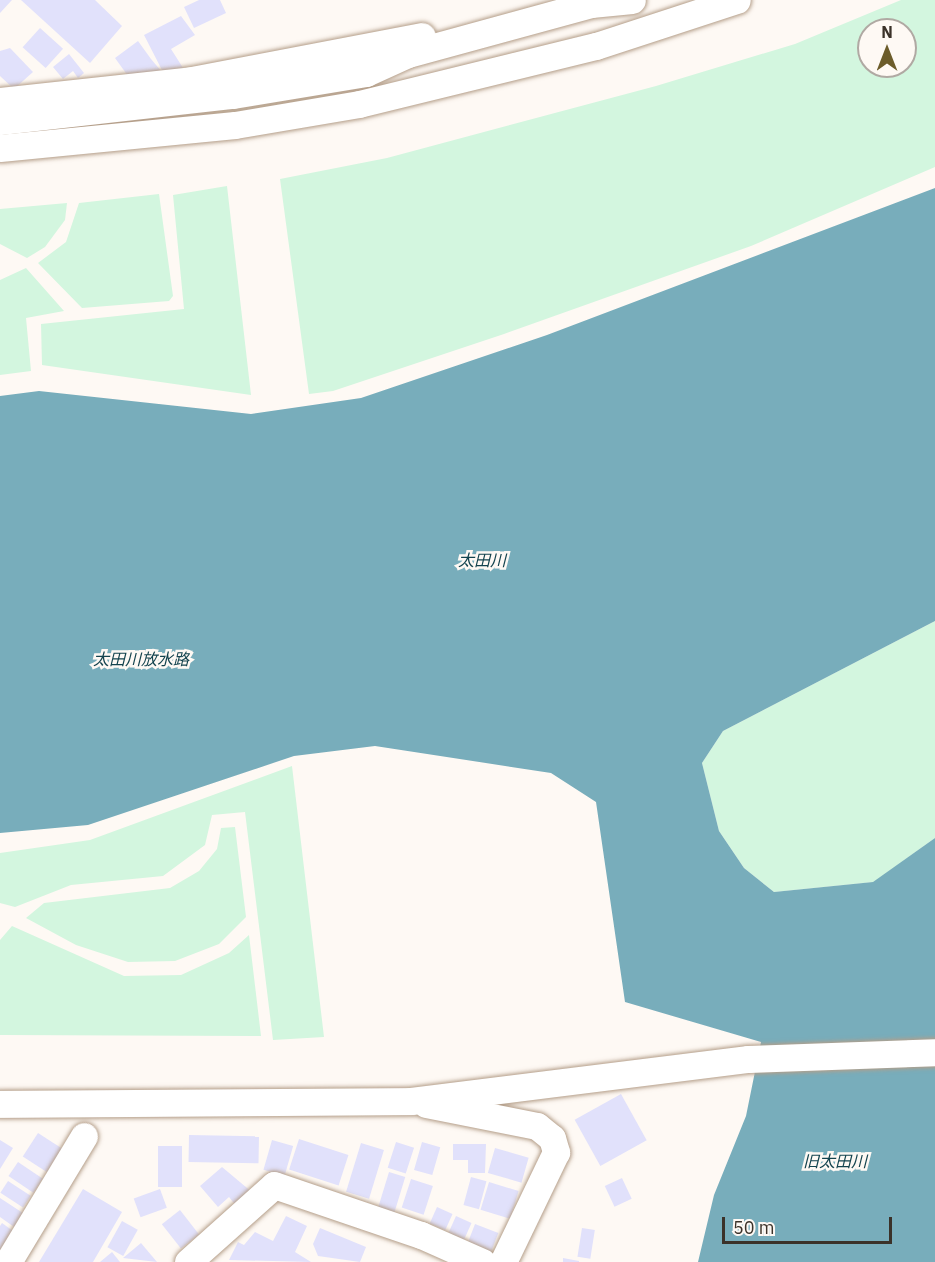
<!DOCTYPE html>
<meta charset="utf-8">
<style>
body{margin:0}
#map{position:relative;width:935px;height:1262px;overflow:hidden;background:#fef9f4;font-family:"IBM Plex Sans","Noto Sans JP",sans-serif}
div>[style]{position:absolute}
.green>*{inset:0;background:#d3f6df}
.water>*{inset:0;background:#78adbb}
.building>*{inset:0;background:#e1e1fb;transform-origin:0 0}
.roads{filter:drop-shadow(0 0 2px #b49e89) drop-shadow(0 0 2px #b49e89)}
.minor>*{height:27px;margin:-13.5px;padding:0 13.5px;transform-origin:13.5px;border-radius:13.5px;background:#fff}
span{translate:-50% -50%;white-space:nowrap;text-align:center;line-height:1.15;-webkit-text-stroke:5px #fef9f4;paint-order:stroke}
.water-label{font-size:16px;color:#13434e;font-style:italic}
.north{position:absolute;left:857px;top:18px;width:60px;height:60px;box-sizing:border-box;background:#fef9f4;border:2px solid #b0a9a3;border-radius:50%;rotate:0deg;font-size:16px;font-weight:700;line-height:24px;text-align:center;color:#3b3229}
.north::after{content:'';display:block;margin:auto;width:21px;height:27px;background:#6c5c2a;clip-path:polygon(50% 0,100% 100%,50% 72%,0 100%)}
.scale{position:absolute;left:722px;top:1217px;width:170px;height:27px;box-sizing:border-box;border:3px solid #3b3229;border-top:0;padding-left:8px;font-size:18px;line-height:21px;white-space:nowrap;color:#3b3229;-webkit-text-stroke:4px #fef9f4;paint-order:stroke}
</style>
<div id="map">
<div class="green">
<i style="clip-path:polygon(evenodd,901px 0,935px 0,935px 167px,751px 246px,504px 334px,333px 391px,309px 394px,280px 179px,387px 158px,656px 86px,795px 44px,901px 0,869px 30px,905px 30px,905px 66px,869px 66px,869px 30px)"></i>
<i style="clip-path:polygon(227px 186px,251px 395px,42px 365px,41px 324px,184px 309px,173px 195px)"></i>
<i style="clip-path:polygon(159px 194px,173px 296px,169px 301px,82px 308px,38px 263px,66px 242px,79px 203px)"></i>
<i style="clip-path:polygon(67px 203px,65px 220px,45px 247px,27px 258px,0 244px,0 209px)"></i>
<i style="clip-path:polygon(26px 268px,64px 311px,26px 318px,31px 371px,0 375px,0 280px)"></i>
<i style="clip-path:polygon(935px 621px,935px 838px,874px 882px,774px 892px,744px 868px,719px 831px,702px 763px,723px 731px)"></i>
<i style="clip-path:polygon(292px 766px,324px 1037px,273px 1040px,245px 812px,212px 815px,205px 845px,163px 876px,71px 885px,15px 907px,0 903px,0 853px,90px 840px)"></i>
<i style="clip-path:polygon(235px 827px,246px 917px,219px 944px,175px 961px,128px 962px,76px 945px,26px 918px,44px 903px,170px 888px,199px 871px,217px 849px,221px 828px)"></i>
<i style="clip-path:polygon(12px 926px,124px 976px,181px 975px,229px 953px,249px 935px,261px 1036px,0 1035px,0 940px)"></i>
</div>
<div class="water">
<i style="clip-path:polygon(935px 188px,935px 621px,723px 731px,702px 763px,719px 831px,744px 868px,774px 892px,873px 882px,935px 838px,935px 1262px,698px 1262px,714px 1195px,746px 1116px,761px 1042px,625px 1002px,596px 802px,551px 773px,375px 746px,294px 756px,88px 825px,0 833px,0 396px,39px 391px,251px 414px,361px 398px,547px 335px)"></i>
</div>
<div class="building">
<i style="clip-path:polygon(0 0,12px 0,0 13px)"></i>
<i style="clip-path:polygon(21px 0,95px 0,122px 26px,90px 63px)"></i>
<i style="clip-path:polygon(199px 0,220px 0,226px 13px,194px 28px,184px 7px)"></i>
<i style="clip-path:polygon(181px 16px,195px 35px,171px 49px,185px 71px,164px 74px,144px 35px)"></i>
<i style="left:40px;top:28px;width:31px;height:26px;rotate:42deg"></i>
<i style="clip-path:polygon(138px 41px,151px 59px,162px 72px,128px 76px,115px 58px)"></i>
<i style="clip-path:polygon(10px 48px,33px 72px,14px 89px,0 76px,0 51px)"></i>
<i style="clip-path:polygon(69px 54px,84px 73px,78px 78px,73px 71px,63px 79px,53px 67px)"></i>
<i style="left:621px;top:1094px;width:53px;height:53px;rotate:61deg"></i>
<i style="left:38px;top:1133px;width:35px;height:28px;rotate:33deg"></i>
<i style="left:189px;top:1135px;width:70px;height:27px;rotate:1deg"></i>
<i style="left:299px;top:1139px;width:52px;height:32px;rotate:18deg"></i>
<i style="clip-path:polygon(0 1140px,13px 1148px,0 1169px)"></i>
<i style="left:272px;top:1140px;width:22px;height:31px;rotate:16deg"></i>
<i style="left:396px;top:1142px;width:19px;height:27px;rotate:18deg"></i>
<i style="left:422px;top:1142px;width:19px;height:29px;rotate:16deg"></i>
<i style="left:361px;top:1143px;width:24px;height:51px;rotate:17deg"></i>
<i style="clip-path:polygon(453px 1144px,486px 1144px,485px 1173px,468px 1173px,468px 1160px,453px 1160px)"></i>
<i style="left:158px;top:1146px;width:24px;height:41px"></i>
<i style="left:495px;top:1148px;width:35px;height:26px;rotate:16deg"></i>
<i style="left:18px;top:1162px;width:30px;height:17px;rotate:34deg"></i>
<i style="clip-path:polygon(222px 1167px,253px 1193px,237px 1207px,229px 1197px,218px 1207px,200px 1186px)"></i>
<i style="left:389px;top:1172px;width:17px;height:39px;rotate:17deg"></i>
<i style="left:471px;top:1177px;width:16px;height:29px;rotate:15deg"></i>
<i style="left:622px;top:1178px;width:23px;height:19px;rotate:65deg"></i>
<i style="left:411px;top:1179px;width:23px;height:30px;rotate:18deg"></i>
<i style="left:8px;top:1181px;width:27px;height:14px;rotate:33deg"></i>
<i style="left:489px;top:1182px;width:31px;height:29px;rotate:17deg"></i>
<i style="clip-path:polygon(83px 1189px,122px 1212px,93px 1262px,39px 1262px)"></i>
<i style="left:160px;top:1189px;width:20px;height:28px;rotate:70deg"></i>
<i style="clip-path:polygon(0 1198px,26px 1215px,17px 1229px,0 1217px)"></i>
<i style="left:437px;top:1207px;width:17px;height:18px;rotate:24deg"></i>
<i style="left:180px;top:1210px;width:31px;height:23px;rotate:52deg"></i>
<i style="clip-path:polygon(286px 1216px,307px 1226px,295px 1252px,311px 1262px,229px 1260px,238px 1242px,244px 1245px,255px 1232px,273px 1241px)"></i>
<i style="left:456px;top:1216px;width:17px;height:22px;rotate:24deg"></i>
<i style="left:122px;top:1221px;width:18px;height:30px;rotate:29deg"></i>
<i style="clip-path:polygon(2px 1223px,16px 1233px,0 1257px,0 1226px)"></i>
<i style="left:475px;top:1224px;width:25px;height:22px;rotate:21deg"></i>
<i style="clip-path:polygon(320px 1228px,366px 1247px,360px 1262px,318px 1256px,313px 1244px)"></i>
<i style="left:582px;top:1228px;width:13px;height:29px;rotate:9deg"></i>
<i style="clip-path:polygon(141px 1243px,157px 1262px,123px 1258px)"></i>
<i style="clip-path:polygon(112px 1252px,120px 1262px,100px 1262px)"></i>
<i style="clip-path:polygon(563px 1258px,579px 1261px,579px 1262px,563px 1262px)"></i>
</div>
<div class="roads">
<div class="minor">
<i style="left:0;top:101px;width:193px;rotate:-6.2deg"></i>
<i style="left:192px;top:80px;width:234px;rotate:-10.8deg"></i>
<i style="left:0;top:121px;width:234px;rotate:-6.4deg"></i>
<i style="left:233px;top:95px;width:135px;rotate:-9.4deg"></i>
<i style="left:366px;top:73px;width:46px;rotate:-24.3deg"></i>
<i style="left:408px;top:54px;width:190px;rotate:-15.3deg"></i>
<i style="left:591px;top:4px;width:41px;rotate:-5.6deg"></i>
<i style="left:0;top:148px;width:236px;rotate:-5.6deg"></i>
<i style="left:235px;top:125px;width:126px;rotate:-9.6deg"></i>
<i style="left:359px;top:104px;width:244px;rotate:-13.8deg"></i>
<i style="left:596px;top:46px;width:148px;rotate:-18.1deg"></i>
<i style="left:0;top:1104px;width:411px;rotate:-0.4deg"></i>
<i style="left:411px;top:1101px;width:340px;rotate:-7.1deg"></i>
<i style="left:748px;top:1059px;width:187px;rotate:-2.1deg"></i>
<i style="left:426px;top:1104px;width:113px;rotate:11.2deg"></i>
<i style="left:537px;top:1126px;width:19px;rotate:39deg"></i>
<i style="left:552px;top:1138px;width:15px;rotate:74deg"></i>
<i style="left:556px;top:1152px;width:122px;rotate:115.7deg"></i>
<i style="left:8px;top:1262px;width:147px;rotate:-58.9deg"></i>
<i style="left:188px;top:1262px;width:115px;rotate:-41.8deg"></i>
<i style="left:274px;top:1185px;width:155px;rotate:18.8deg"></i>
<i style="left:421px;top:1235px;width:67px;rotate:23.9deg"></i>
</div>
</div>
<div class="water-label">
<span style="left:482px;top:560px">太田川</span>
<span style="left:141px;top:659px">太田川放水路</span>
<span style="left:835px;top:1161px">旧太田川</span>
</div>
<div class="north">N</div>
<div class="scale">50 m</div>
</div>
